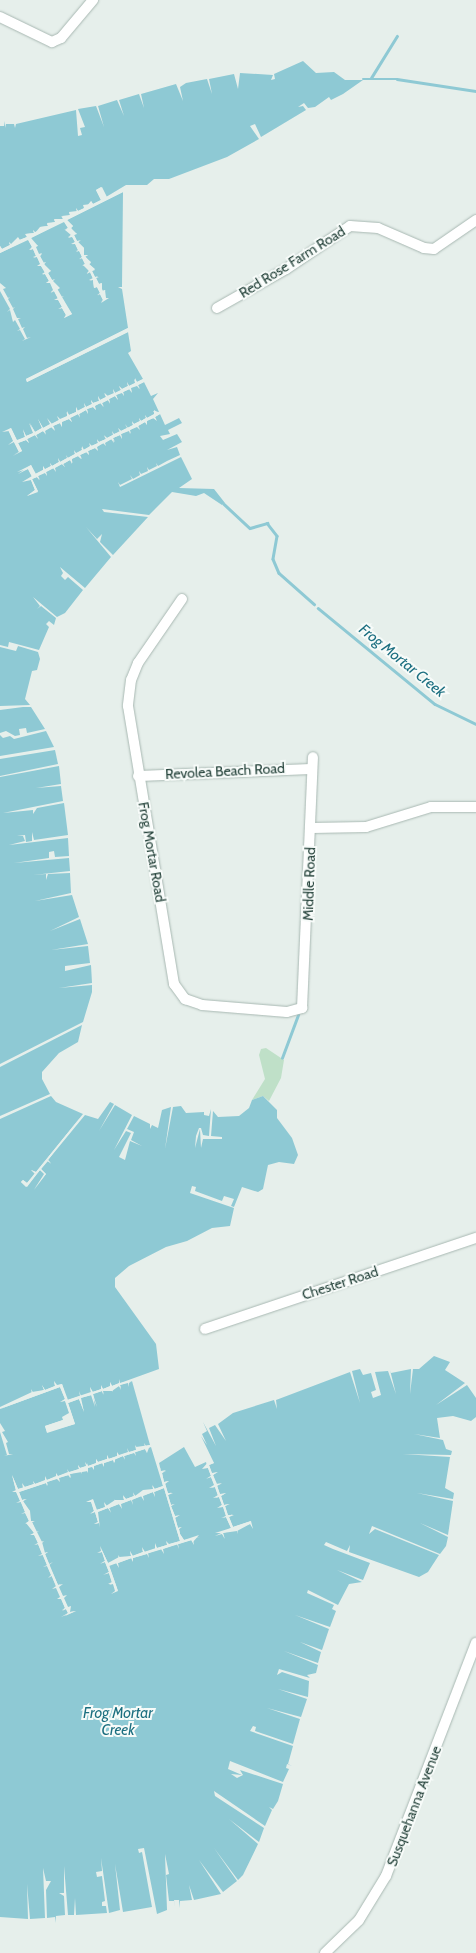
<!DOCTYPE html>
<style>
body{margin:0}
#map{position:relative;width:476px;height:1953px;overflow:hidden;background:#e6efeb;font-family:Cabin,sans-serif}
div>[style]{position:absolute}
.green>*{inset:0;background:#bfe0c8}
.water>*{inset:0;background:#8ec9d4}
.pier>*{inset:0;background:#e6efeb}
.stream>*{height:2.5px;margin:-1.25px;padding:0 1.25px;transform-origin:1.25px;border-radius:1.25px;background:#8ec9d4}
.roads{filter:drop-shadow(0 0 1px #a8b8b2) drop-shadow(0 0 1px #a8b8b2)}
.minor>*{height:10px;margin:-5px;padding:0 5px;transform-origin:5px;border-radius:5px;background:#fff}
span{translate:-50% -50%;white-space:nowrap;text-align:center;line-height:1.15;-webkit-text-stroke:4px #f7fbf9;paint-order:stroke}
.street-label{font-size:14px;color:#24423a}
.water-label{font-size:15px;color:#1c6f80;font-style:italic}
</style>
<div id="map">
<div class="green">
<i style="clip-path:polygon(266px 1048px,284px 1060px,281px 1078px,269px 1101px,263px 1096px,252px 1100px,265px 1079px,259px 1055px,261px 1049px)"></i>
</div>
<div class="water">
<i style="clip-path:polygon(303px 61px,316px 73px,334px 72px,345px 80px,363px 80px,343px 94px,331px 100px,329px 97px,315px 107px,308px 108px,304px 103px,298px 107px,303px 106px,306px 110px,261px 137px,255px 124px,250px 126px,259px 139px,227px 157px,169px 179px,154px 179px,147px 185px,126px 185px,106px 197px,101px 187px,96px 190px,101px 200px,93px 204px,91px 201px,86px 207px,84px 205px,85px 208px,78px 211px,76px 208px,77px 211px,69px 212px,70px 215px,62px 216px,63px 219px,54px 220px,56px 222px,47px 224px,48px 226px,40px 227px,35px 233px,33px 230px,34px 233px,26px 234px,27px 237px,19px 240px,18px 238px,11px 245px,9px 242px,10px 245px,2px 249px,0 246px,0 122px,0 126px,4px 126px,5px 121px,5px 128px,6px 124px,14px 124px,15px 128px,16px 124px,76px 110px,78px 136px,82px 135px,80px 128px,85px 127px,78px 109px,96px 106px,104px 127px,98px 106px,117px 100px,124px 116px,119px 100px,139px 94px,144px 108px,141px 94px,176px 84px,183px 101px,180px 87px,186px 83px,207px 79px,212px 94px,209px 79px,234px 74px,238px 89px,240px 73px,273px 75px,271px 80px,275px 79px,274px 74px)"></i>
<i style="clip-path:polygon(123px 192px,122px 287px,118px 287px,122px 289px,128px 328px,26px 379px,27px 382px,128px 332px,131px 351px,128px 353px,143px 379px,137px 382px,134px 379px,135px 383px,129px 386px,127px 382px,128px 386px,122px 389px,119px 386px,121px 390px,115px 393px,113px 389px,114px 393px,107px 396px,105px 393px,106px 397px,100px 400px,98px 396px,99px 401px,93px 403px,91px 400px,92px 404px,86px 407px,84px 403px,85px 407px,77px 411px,76px 407px,76px 412px,69px 415px,66px 412px,68px 416px,60px 420px,57px 416px,59px 420px,51px 424px,48px 418px,51px 424px,43px 428px,38px 419px,42px 428px,35px 432px,30px 423px,34px 433px,26px 436px,23px 430px,25px 437px,17px 441px,11px 428px,3px 433px,8px 430px,19px 452px,13px 455px,22px 451px,18px 443px,26px 440px,29px 443px,27px 439px,35px 435px,38px 439px,36px 435px,43px 431px,46px 435px,44px 431px,52px 427px,55px 430px,53px 426px,60px 423px,62px 427px,61px 422px,69px 419px,72px 422px,70px 418px,78px 414px,80px 417px,79px 414px,86px 410px,88px 414px,87px 409px,93px 407px,96px 410px,94px 406px,101px 403px,103px 407px,102px 403px,108px 400px,110px 403px,109px 399px,115px 396px,118px 400px,116px 395px,122px 392px,124px 396px,123px 392px,130px 389px,132px 392px,130px 388px,137px 385px,139px 389px,138px 385px,144px 382px,151px 396px,158px 393px,153px 399px,159px 412px,153px 411px,155px 414px,147px 418px,145px 415px,146px 418px,141px 421px,139px 418px,140px 421px,134px 424px,132px 422px,133px 425px,127px 428px,125px 425px,127px 428px,121px 431px,118px 428px,120px 431px,107px 438px,104px 436px,106px 439px,99px 442px,97px 440px,98px 443px,91px 446px,89px 443px,91px 446px,83px 450px,81px 447px,82px 450px,76px 454px,74px 451px,75px 454px,60px 462px,58px 458px,59px 462px,52px 466px,50px 463px,51px 466px,44px 470px,43px 466px,43px 470px,35px 474px,31px 465px,18px 474px,28px 469px,32px 477px,31px 480px,35px 490px,27px 496px,38px 491px,32px 479px,37px 477px,39px 480px,38px 476px,45px 472px,47px 476px,46px 472px,54px 468px,56px 472px,54px 468px,62px 464px,65px 467px,63px 464px,70px 460px,73px 463px,71px 459px,78px 456px,81px 459px,80px 455px,87px 452px,89px 455px,88px 451px,95px 448px,98px 450px,96px 447px,104px 443px,106px 446px,104px 443px,112px 439px,115px 442px,113px 438px,120px 435px,122px 439px,121px 434px,129px 430px,130px 434px,130px 430px,137px 426px,140px 429px,138px 426px,145px 422px,147px 425px,146px 421px,154px 418px,156px 420px,155px 417px,160px 414px,165px 425px,179px 418px,182px 423px,168px 430px,170px 434px,160px 436px,163px 440px,177px 434px,182px 442px,167px 450px,177px 447px,180px 455px,167px 461px,165px 458px,167px 461px,158px 466px,156px 463px,157px 466px,149px 470px,147px 467px,148px 471px,141px 474px,139px 471px,140px 475px,133px 479px,130px 475px,132px 479px,124px 483px,123px 479px,124px 483px,120px 485px,118px 482px,120px 487px,181px 457px,192px 479px,179px 488px,214px 489px,225px 503px,222px 505px,204px 493px,196px 496px,172px 492px,149px 515px,102px 509px,104px 512px,148px 517px,113px 555px,100px 542px,102px 534px,97px 539px,86px 527px,111px 557px,85px 588px,60px 567px,63px 573px,61px 576px,65px 580px,68px 577px,83px 590px,65px 613px,57px 617px,33px 597px,40px 606px,37px 609px,41px 606px,56px 618px,54px 625px,49px 621px,46px 624px,49px 627px,39px 650px,9px 642px,8px 647px,0 645px,0 291px,10px 309px,7px 312px,10px 310px,13px 322px,15px 320px,20px 329px,17px 331px,20px 330px,25px 339px,22px 341px,31px 337px,27px 338px,23px 329px,25px 327px,22px 328px,18px 319px,21px 318px,17px 318px,13px 309px,15px 307px,13px 308px,8px 299px,10px 297px,8px 298px,3px 289px,6px 288px,0 283px,0 253px,28px 239px,32px 247px,30px 250px,33px 249px,36px 256px,33px 257px,37px 257px,41px 265px,38px 266px,41px 266px,45px 273px,42px 275px,45px 274px,49px 281px,46px 283px,50px 282px,54px 290px,51px 293px,54px 291px,58px 299px,55px 300px,58px 299px,62px 307px,59px 309px,62px 308px,66px 315px,64px 318px,72px 314px,48px 273px,51px 271px,44px 264px,46px 262px,44px 263px,40px 256px,42px 254px,39px 255px,35px 247px,38px 246px,31px 238px,64px 221px,68px 228px,65px 230px,71px 235px,68px 237px,72px 236px,75px 242px,72px 245px,75px 243px,78px 250px,75px 251px,79px 250px,82px 257px,79px 259px,82px 258px,85px 264px,83px 265px,89px 271px,87px 274px,90px 272px,93px 279px,89px 281px,93px 280px,94px 288px,97px 287px,100px 293px,97px 295px,100px 294px,103px 300px,101px 302px,109px 297px,106px 299px,103px 292px,106px 290px,103px 291px,100px 285px,102px 283px,99px 284px,96px 278px,98px 276px,95px 277px,92px 271px,95px 270px,89px 264px,91px 263px,85px 256px,88px 255px,84px 255px,84px 248px,78px 242px,80px 241px,77px 241px,74px 235px,77px 234px,71px 228px,73px 226px,67px 220px)"></i>
<i style="clip-path:polygon(18px 646px,38px 652px,40px 659px,37px 670px,32px 671px,25px 699px,30px 705px,0 706px,0 647px,16px 651px)"></i>
<i style="clip-path:polygon(23px 707px,31px 707px,45px 729px,27px 733px,26px 728px,19px 729px,20px 735px,15px 736px,6px 731px,0 733px,0 710px)"></i>
<i style="clip-path:polygon(46px 731px,54px 747px,0 756px,0 735px,3px 738px,10px 736px,14px 739px)"></i>
<i style="clip-path:polygon(55px 750px,58px 764px,0 776px,0 759px)"></i>
<i style="clip-path:polygon(59px 766px,61px 784px,36px 788px,61px 786px,63px 801px,3px 813px,33px 810px,33px 814px,37px 808px,64px 803px,68px 835px,34px 840px,32px 832px,32px 841px,26px 842px,25px 835px,17px 836px,23px 836px,25px 841px,9px 845px,68px 838px,69px 856px,55px 857px,54px 851px,49px 852px,49px 858px,14px 863px,69px 858px,70px 871px,33px 875px,46px 874px,46px 880px,48px 874px,70px 873px,71px 893px,35px 901px,72px 895px,79px 917px,50px 931px,80px 919px,88px 944px,51px 950px,88px 946px,90px 963px,65px 966px,65px 971px,91px 965px,92px 983px,59px 988px,92px 985px,92px 992px,83px 1022px,0 1064px,0 777px)"></i>
<i style="clip-path:polygon(82px 1025px,78px 1042px,59px 1053px,42px 1072px,42px 1079px,50px 1094px,0 1116px,0 1067px)"></i>
<i style="clip-path:polygon(51px 1096px,56px 1102px,83px 1114px,36px 1172px,31px 1170px,35px 1173px,27px 1183px,23px 1180px,21px 1182px,27px 1187px,40px 1170px,45px 1174px,34px 1189px,46px 1174px,41px 1169px,48px 1161px,51px 1164px,48px 1160px,85px 1115px,98px 1119px,110px 1102px,114px 1104px,99px 1131px,115px 1105px,132px 1115px,114px 1150px,126px 1131px,131px 1133px,119px 1157px,125px 1160px,130px 1141px,142px 1146px,131px 1140px,134px 1132px,127px 1129px,134px 1116px,150px 1124px,150px 1129px,152px 1125px,158px 1128px,162px 1110px,171px 1107px,165px 1149px,173px 1107px,181px 1106px,186px 1113px,204px 1112px,204px 1115px,209px 1116px,211px 1109px,209px 1136px,203px 1135px,201px 1128px,199px 1128px,196px 1136px,195px 1148px,200px 1129px,201px 1148px,203px 1139px,222px 1139px,222px 1137px,211px 1136px,213px 1111px,218px 1117px,239px 1116px,249px 1108px,252px 1100px,263px 1096px,277px 1110px,277px 1118px,292px 1138px,298px 1155px,294px 1164px,279px 1162px,268px 1165px,263px 1189px,258px 1192px,242px 1187px,234px 1207px,231px 1206px,234px 1199px,224px 1196px,222px 1201px,195px 1191px,196px 1187px,192px 1186px,190px 1193px,234px 1208px,230px 1226px,212px 1228px,187px 1241px,166px 1247px,129px 1266px,115px 1278px,115px 1287px,156px 1344px,159px 1369px,112px 1386px,110px 1382px,111px 1386px,103px 1389px,101px 1386px,102px 1389px,92px 1392px,90px 1387px,91px 1392px,67px 1400px,62px 1384px,56px 1386px,54px 1381px,55px 1386px,45px 1390px,42px 1385px,44px 1390px,32px 1392px,0 1407px,0 1119px)"></i>
<i style="clip-path:polygon(434px 1356px,450px 1362px,445px 1370px,465px 1383px,436px 1405px,467px 1385px,476px 1398px,476px 1417px,471px 1421px,453px 1416px,437px 1418px,440px 1438px,414px 1434px,443px 1440px,446px 1449px,452px 1451px,451px 1455px,403px 1454px,450px 1457px,445px 1488px,454px 1493px,453px 1499px,417px 1493px,453px 1501px,448px 1535px,420px 1523px,448px 1537px,446px 1546px,440px 1554px,372px 1526px,369px 1534px,375px 1529px,439px 1555px,428px 1572px,419px 1577px,349px 1552px,350px 1545px,347px 1551px,326px 1542px,324px 1545px,333px 1549px,370px 1563px,363px 1580px,337px 1570px,362px 1582px,349px 1584px,338px 1605px,308px 1590px,307px 1593px,334px 1605px,332px 1609px,336px 1611px,330px 1627px,295px 1615px,329px 1629px,322px 1650px,300px 1642px,321px 1652px,318px 1663px,284px 1651px,318px 1665px,316px 1673px,307px 1675px,310px 1678px,279px 1669px,277px 1675px,282px 1672px,309px 1681px,308px 1697px,278px 1689px,307px 1699px,301px 1717px,267px 1708px,300px 1719px,293px 1744px,255px 1731px,256px 1727px,253px 1726px,250px 1731px,293px 1746px,288px 1764px,292px 1766px,287px 1764px,286px 1768px,289px 1769px,283px 1782px,230px 1761px,228px 1769px,242px 1775px,231px 1774px,237px 1778px,243px 1775px,240px 1770px,283px 1784px,278px 1801px,273px 1809px,269px 1807px,272px 1810px,265px 1826px,214px 1791px,215px 1796px,264px 1828px,259px 1842px,229px 1819px,258px 1844px,243px 1875px,238px 1880px,214px 1848px,237px 1881px,223px 1892px,199px 1860px,221px 1894px,194px 1900px,189px 1885px,192px 1900px,180px 1901px,180px 1908px,179px 1900px,174px 1900px,175px 1908px,174px 1901px,169px 1901px,166px 1875px,169px 1874px,165px 1854px,167px 1910px,157px 1914px,144px 1848px,138px 1849px,139px 1853px,142px 1852px,152px 1907px,123px 1912px,115px 1864px,120px 1910px,109px 1913px,101px 1858px,102px 1871px,96px 1872px,97px 1877px,102px 1876px,105px 1901px,102px 1902px,102px 1906px,106px 1906px,107px 1913px,76px 1915px,75px 1898px,74px 1915px,68px 1915px,64px 1866px,64px 1893px,59px 1893px,64px 1896px,65px 1915px,56px 1916px,55px 1923px,55px 1917px,47px 1918px,46px 1890px,51px 1881px,46px 1881px,43px 1868px,45px 1918px,30px 1919px,27px 1884px,28px 1919px,0 1917px,0 1432px,7px 1455px,4px 1456px,13px 1454px,9px 1454px,6px 1443px,8px 1442px,2px 1432px,5px 1431px,0 1423px,0 1409px,60px 1387px,65px 1399px,61px 1402px,65px 1400px,70px 1414px,63px 1420px,45px 1426px,47px 1432px,75px 1424px,68px 1403px,79px 1399px,84px 1412px,80px 1398px,92px 1395px,97px 1407px,93px 1394px,102px 1391px,103px 1394px,103px 1391px,112px 1391px,119px 1386px,121px 1388px,120px 1385px,132px 1381px,150px 1445px,136px 1447px,136px 1450px,108px 1459px,107px 1455px,107px 1459px,98px 1462px,96px 1459px,97px 1463px,88px 1466px,87px 1463px,87px 1466px,80px 1468px,78px 1465px,79px 1469px,35px 1484px,33px 1481px,34px 1484px,18px 1489px,12px 1475px,16px 1491px,13px 1493px,16px 1491px,29px 1521px,26px 1523px,34px 1533px,31px 1535px,34px 1534px,38px 1543px,35px 1545px,38px 1544px,61px 1598px,58px 1599px,61px 1598px,65px 1608px,62px 1611px,66px 1609px,68px 1613px,65px 1616px,76px 1611px,70px 1612px,70px 1607px,68px 1608px,58px 1586px,61px 1584px,58px 1585px,45px 1554px,48px 1552px,45px 1553px,42px 1542px,32px 1522px,34px 1521px,31px 1521px,30px 1511px,23px 1501px,26px 1499px,22px 1500px,19px 1492px,46px 1483px,48px 1486px,47px 1482px,58px 1478px,60px 1482px,58px 1478px,69px 1475px,70px 1478px,70px 1474px,88px 1471px,87px 1468px,103px 1463px,104px 1466px,104px 1463px,113px 1460px,114px 1463px,114px 1460px,123px 1456px,125px 1459px,124px 1456px,145px 1449px,147px 1453px,146px 1449px,151px 1447px,163px 1486px,154px 1489px,153px 1486px,153px 1489px,144px 1493px,143px 1490px,135px 1496px,133px 1493px,134px 1496px,126px 1499px,123px 1496px,124px 1500px,115px 1500px,106px 1506px,104px 1503px,106px 1507px,96px 1510px,93px 1500px,86px 1502px,91px 1501px,94px 1511px,91px 1513px,95px 1512px,98px 1522px,94px 1524px,99px 1523px,100px 1528px,97px 1512px,108px 1508px,111px 1512px,109px 1508px,119px 1504px,121px 1507px,120px 1504px,153px 1492px,155px 1497px,154px 1492px,164px 1488px,180px 1541px,157px 1548px,155px 1546px,156px 1548px,144px 1552px,142px 1548px,143px 1552px,132px 1556px,130px 1551px,131px 1556px,119px 1557px,108px 1563px,100px 1546px,102px 1551px,98px 1553px,102px 1552px,105px 1561px,101px 1563px,105px 1562px,109px 1572px,105px 1574px,109px 1573px,112px 1583px,109px 1585px,113px 1584px,118px 1591px,109px 1566px,117px 1563px,118px 1566px,118px 1563px,132px 1558px,133px 1561px,133px 1558px,192px 1540px,193px 1542px,199px 1535px,184px 1540px,180px 1534px,179px 1529px,181px 1527px,178px 1528px,175px 1517px,178px 1516px,175px 1516px,171px 1506px,174px 1504px,171px 1505px,168px 1495px,172px 1492px,168px 1494px,165px 1483px,169px 1481px,164px 1482px,162px 1473px,166px 1471px,161px 1472px,159px 1463px,184px 1447px,195px 1467px,206px 1462px,207px 1466px,204px 1468px,208px 1468px,211px 1476px,207px 1478px,211px 1477px,215px 1486px,210px 1488px,215px 1487px,218px 1496px,215px 1498px,219px 1497px,222px 1505px,219px 1507px,223px 1506px,226px 1516px,223px 1518px,226px 1517px,231px 1528px,215px 1533px,222px 1533px,224px 1538px,223px 1533px,237px 1531px,250px 1524px,251px 1521px,233px 1527px,229px 1517px,233px 1514px,228px 1516px,225px 1506px,229px 1504px,224px 1505px,221px 1496px,226px 1493px,220px 1495px,217px 1485px,221px 1484px,217px 1484px,213px 1475px,217px 1472px,212px 1474px,209px 1465px,214px 1463px,201px 1436px,207px 1445px,202px 1434px,207px 1431px,203px 1422px,216px 1446px,209px 1428px,215px 1425px,226px 1441px,218px 1424px,233px 1413px,274px 1400px,277px 1409px,276px 1400px,350px 1372px,360px 1403px,352px 1371px,360px 1369px,363px 1375px,371px 1373px,376px 1390px,371px 1392px,373px 1398px,381px 1395px,375px 1372px,388px 1371px,396px 1394px,390px 1370px,391px 1373px,411px 1369px,410px 1394px,413px 1369px,419px 1369px)"></i>
</div>
<div class="pier">
<i style="clip-path:polygon(129px 186px,125px 196px,123px 192px,67px 220px,73px 226px,71px 228px,74px 233px,77px 233px,74px 235px,77px 241px,81px 240px,78px 242px,84px 248px,82px 249px,84px 255px,88px 255px,85px 257px,91px 262px,89px 264px,95px 269px,92px 271px,95px 277px,99px 277px,96px 278px,99px 284px,102px 283px,102px 291px,105px 290px,106px 298px,109px 298px,101px 303px,103px 300px,100px 294px,97px 296px,100px 293px,97px 287px,94px 288px,93px 280px,89px 280px,93px 278px,90px 272px,86px 274px,89px 271px,86px 265px,82px 266px,85px 264px,82px 258px,79px 260px,82px 257px,79px 251px,76px 252px,78px 250px,75px 244px,71px 244px,75px 242px,72px 237px,68px 238px,71px 235px,68px 229px,64px 230px,68px 228px,64px 222px,31px 238px,35px 246px,38px 245px,36px 247px,39px 254px,42px 253px,40px 256px,43px 263px,46px 262px,44px 264px,48px 271px,51px 270px,48px 273px,52px 280px,55px 279px,53px 281px,60px 288px,57px 290px,61px 297px,64px 296px,61px 298px,72px 314px,64px 318px,66px 315px,62px 308px,58px 309px,62px 307px,58px 300px,54px 300px,58px 298px,54px 291px,50px 293px,53px 290px,50px 283px,46px 283px,49px 281px,45px 274px,42px 274px,45px 272px,41px 266px,37px 266px,40px 264px,37px 257px,33px 258px,36px 256px,33px 249px,29px 250px,32px 247px,28px 240px,0 253px,0 246px,2px 249px,10px 245px,9px 242px,11px 244px,18px 237px,20px 240px,27px 237px,25px 234px,34px 233px,33px 230px,35px 232px,41px 230px,40px 227px,48px 226px,47px 223px,55px 222px,54px 219px,63px 219px,61px 216px,64px 218px,70px 215px,69px 212px,71px 214px,77px 212px,76px 208px,78px 211px,84px 208px,83px 205px,91px 204px,91px 201px,93px 204px,101px 200px,96px 190px,102px 187px,107px 197px)"></i>
<i style="clip-path:polygon(128px 328px,128px 332px,27px 382px,26px 379px)"></i>
<i style="clip-path:polygon(135px 378px,137px 382px,143px 379px,144px 382px,138px 385px,140px 389px,137px 386px,131px 388px,132px 393px,129px 389px,123px 392px,124px 396px,122px 393px,116px 395px,118px 400px,115px 396px,109px 399px,110px 404px,108px 400px,102px 403px,104px 407px,100px 403px,95px 406px,96px 410px,93px 407px,87px 409px,88px 414px,86px 410px,79px 414px,80px 418px,78px 414px,70px 418px,72px 422px,69px 419px,62px 422px,62px 427px,60px 423px,53px 426px,55px 431px,51px 427px,45px 431px,46px 434px,43px 431px,36px 435px,38px 439px,35px 435px,27px 439px,29px 443px,26px 440px,18px 443px,22px 451px,13px 456px,19px 452px,14px 442px,8px 445px,13px 441px,9px 431px,2px 432px,11px 428px,17px 440px,25px 437px,23px 429px,26px 436px,33px 433px,29px 423px,35px 432px,42px 428px,38px 419px,43px 428px,50px 424px,47px 418px,52px 424px,59px 420px,57px 416px,60px 419px,67px 416px,67px 411px,69px 415px,76px 412px,76px 407px,78px 411px,85px 407px,84px 403px,86px 407px,92px 404px,91px 400px,93px 403px,99px 401px,98px 396px,100px 400px,106px 397px,104px 393px,108px 396px,114px 394px,113px 389px,115px 393px,121px 390px,119px 386px,122px 389px,128px 386px,127px 382px,129px 386px,135px 383px)"></i>
<i style="clip-path:polygon(154px 410px,160px 414px,155px 417px,157px 421px,153px 418px,147px 421px,147px 425px,145px 422px,138px 426px,140px 430px,137px 427px,130px 430px,131px 434px,129px 431px,121px 434px,122px 439px,120px 435px,113px 438px,114px 443px,111px 439px,105px 443px,106px 446px,103px 443px,97px 447px,98px 451px,95px 448px,88px 451px,89px 455px,86px 452px,80px 455px,82px 459px,78px 456px,72px 459px,72px 464px,70px 460px,63px 464px,65px 467px,62px 464px,55px 468px,56px 472px,53px 468px,46px 472px,47px 476px,45px 473px,38px 476px,40px 480px,37px 477px,32px 479px,38px 492px,27px 496px,35px 490px,31px 480px,22px 482px,32px 476px,28px 469px,17px 472px,31px 465px,36px 474px,43px 470px,43px 466px,45px 469px,51px 466px,50px 463px,52px 466px,59px 462px,58px 458px,60px 462px,67px 458px,66px 455px,68px 458px,75px 454px,74px 450px,76px 453px,82px 450px,82px 446px,84px 450px,90px 446px,89px 443px,92px 446px,98px 443px,97px 439px,99px 442px,106px 439px,104px 435px,107px 438px,113px 435px,112px 431px,114px 434px,120px 432px,118px 428px,121px 431px,127px 428px,125px 424px,128px 428px,133px 425px,132px 421px,134px 424px,140px 421px,139px 418px,141px 421px,146px 418px,145px 415px,147px 418px,154px 414px)"></i>
<i style="clip-path:polygon(83px 1114px,48px 1160px,51px 1163px,47px 1161px,41px 1169px,46px 1174px,34px 1190px,44px 1174px,40px 1170px,26px 1187px,21px 1182px,23px 1180px,27px 1183px,35px 1174px,31px 1170px,36px 1172px)"></i>
<i style="clip-path:polygon(119px 1379px,120px 1383px,132px 1381px,129px 1383px,129px 1387px,128px 1383px,120px 1385px,121px 1390px,119px 1386px,112px 1388px,113px 1392px,111px 1389px,103px 1391px,104px 1395px,102px 1391px,93px 1394px,95px 1407px,91px 1395px,81px 1398px,84px 1412px,79px 1399px,68px 1403px,75px 1424px,47px 1433px,45px 1426px,63px 1420px,62px 1417px,69px 1413px,65px 1401px,60px 1402px,65px 1399px,60px 1387px,0 1409px,32px 1394px,31px 1389px,34px 1394px,44px 1390px,42px 1385px,45px 1390px,55px 1386px,54px 1381px,57px 1385px,62px 1384px,68px 1400px,80px 1396px,79px 1391px,81px 1396px,91px 1393px,90px 1387px,93px 1392px,101px 1389px,101px 1385px,103px 1389px,110px 1386px,110px 1382px,112px 1386px,119px 1383px)"></i>
<i style="clip-path:polygon(144px 1443px,146px 1446px,150px 1445px,147px 1453px,145px 1449px,135px 1452px,136px 1456px,134px 1453px,124px 1456px,125px 1460px,123px 1456px,115px 1459px,115px 1463px,113px 1460px,104px 1463px,104px 1467px,102px 1463px,94px 1466px,94px 1470px,92px 1467px,88px 1468px,88px 1473px,86px 1469px,81px 1470px,82px 1474px,80px 1471px,70px 1474px,71px 1478px,68px 1475px,59px 1478px,60px 1482px,57px 1479px,47px 1482px,47px 1486px,46px 1483px,19px 1492px,22px 1500px,27px 1499px,23px 1501px,27px 1511px,30px 1510px,28px 1512px,31px 1521px,35px 1521px,32px 1522px,36px 1532px,39px 1531px,36px 1533px,40px 1542px,44px 1541px,41px 1544px,44px 1553px,48px 1552px,45px 1554px,49px 1564px,53px 1562px,49px 1565px,58px 1585px,63px 1584px,59px 1587px,63px 1596px,67px 1595px,64px 1598px,68px 1607px,71px 1606px,70px 1612px,76px 1611px,61px 1617px,68px 1613px,66px 1609px,62px 1610px,65px 1608px,61px 1599px,57px 1599px,60px 1597px,56px 1588px,52px 1589px,56px 1586px,52px 1576px,48px 1578px,51px 1575px,47px 1566px,43px 1567px,47px 1565px,43px 1555px,38px 1556px,42px 1554px,38px 1544px,34px 1545px,38px 1543px,34px 1535px,30px 1535px,34px 1533px,29px 1523px,25px 1524px,29px 1521px,25px 1513px,21px 1514px,25px 1512px,21px 1502px,16px 1503px,20px 1501px,16px 1492px,12px 1492px,16px 1490px,12px 1475px,18px 1489px,23px 1488px,22px 1483px,25px 1487px,34px 1484px,33px 1481px,35px 1484px,45px 1480px,45px 1476px,47px 1480px,56px 1476px,56px 1473px,58px 1476px,68px 1472px,67px 1469px,69px 1472px,79px 1469px,78px 1465px,80px 1468px,86px 1466px,85px 1462px,88px 1466px,96px 1463px,96px 1459px,98px 1462px,107px 1459px,107px 1455px,109px 1459px,117px 1456px,117px 1452px,119px 1455px,128px 1452px,127px 1448px,129px 1452px,136px 1450px,135px 1445px,138px 1449px,145px 1447px)"></i>
<i style="clip-path:polygon(210px 1460px,214px 1463px,209px 1465px,212px 1473px,218px 1472px,213px 1475px,216px 1484px,222px 1483px,217px 1486px,220px 1494px,226px 1493px,221px 1496px,224px 1505px,230px 1504px,225px 1506px,228px 1515px,234px 1515px,229px 1517px,233px 1527px,251px 1521px,253px 1529px,250px 1524px,237px 1528px,238px 1534px,236px 1529px,223px 1533px,225px 1539px,222px 1534px,215px 1536px,231px 1528px,226px 1517px,221px 1518px,226px 1516px,223px 1507px,217px 1508px,222px 1505px,219px 1497px,213px 1498px,218px 1495px,215px 1487px,209px 1488px,214px 1485px,211px 1477px,206px 1479px,211px 1476px,208px 1468px,202px 1469px)"></i>
<i style="clip-path:polygon(159px 1463px,161px 1471px,166px 1470px,162px 1473px,164px 1482px,169px 1481px,165px 1484px,168px 1493px,173px 1493px,168px 1495px,171px 1505px,175px 1504px,171px 1506px,175px 1516px,180px 1515px,175px 1518px,178px 1528px,182px 1527px,179px 1529px,180px 1534px,184px 1540px,200px 1537px,193px 1539px,194px 1545px,191px 1540px,178px 1544px,179px 1549px,177px 1544px,163px 1549px,164px 1554px,161px 1549px,148px 1553px,149px 1558px,147px 1554px,133px 1558px,133px 1562px,131px 1558px,118px 1563px,119px 1568px,116px 1563px,109px 1565px,118px 1591px,111px 1594px,115px 1591px,113px 1584px,108px 1584px,112px 1582px,109px 1573px,103px 1575px,109px 1572px,105px 1562px,100px 1564px,105px 1561px,102px 1552px,97px 1553px,101px 1551px,100px 1546px,108px 1563px,119px 1560px,118px 1555px,121px 1559px,131px 1556px,130px 1551px,133px 1556px,143px 1552px,142px 1547px,145px 1552px,155px 1549px,155px 1543px,157px 1548px,167px 1545px,166px 1541px,169px 1544px,180px 1541px,164px 1488px,154px 1492px,155px 1497px,153px 1492px,143px 1496px,144px 1501px,141px 1496px,132px 1500px,133px 1505px,131px 1500px,121px 1504px,122px 1509px,119px 1504px,109px 1508px,111px 1513px,108px 1508px,98px 1512px,100px 1528px,99px 1523px,94px 1524px,98px 1522px,95px 1512px,90px 1514px,94px 1511px,91px 1502px,86px 1502px,93px 1499px,97px 1510px,105px 1507px,104px 1502px,107px 1506px,115px 1503px,114px 1499px,116px 1503px,124px 1500px,123px 1495px,126px 1499px,134px 1496px,133px 1492px,135px 1496px,143px 1493px,143px 1490px,153px 1489px,152px 1485px,155px 1489px,163px 1486px)"></i>
</div>
<div class="stream">
<i style="left:371px;top:78px;width:49px;rotate:-58.2deg"></i>
<i style="left:363px;top:79px;width:34px"></i>
<i style="left:397px;top:79px;width:80px;rotate:8.6deg"></i>
<i style="left:224px;top:504px;width:35px;rotate:43deg"></i>
<i style="left:250px;top:528px;width:18px;rotate:-16deg"></i>
<i style="left:267px;top:523px;width:16px;rotate:52deg"></i>
<i style="left:277px;top:536px;width:23px;rotate:100deg"></i>
<i style="left:273px;top:559px;width:15px;rotate:67deg"></i>
<i style="left:279px;top:573px;width:47px;rotate:41.5deg"></i>
<i style="left:318px;top:608px;width:151px;rotate:39.4deg"></i>
<i style="left:435px;top:704px;width:46px;rotate:26deg"></i>
<i style="left:282px;top:1058px;width:46px;rotate:-69.6deg"></i>
</div>
<div class="roads">
<div class="minor">
<i style="left:0;top:17px;width:58px;rotate:25.7deg"></i>
<i style="left:52px;top:42px;width:10px;rotate:-24deg"></i>
<i style="left:61px;top:38px;width:50px;rotate:-49.9deg"></i>
<i style="left:217px;top:308px;width:79px;rotate:-29.5deg"></i>
<i style="left:286px;top:269px;width:77px;rotate:-33.9deg"></i>
<i style="left:350px;top:226px;width:28px;rotate:4deg"></i>
<i style="left:378px;top:228px;width:50px;rotate:23.5deg"></i>
<i style="left:424px;top:248px;width:10px;rotate:6deg"></i>
<i style="left:434px;top:249px;width:51px;rotate:-34.6deg"></i>
<i style="left:182px;top:599px;width:78px;rotate:124.5deg"></i>
<i style="left:138px;top:663px;width:18px;rotate:112deg"></i>
<i style="left:131px;top:680px;width:26px;rotate:97deg"></i>
<i style="left:128px;top:706px;width:282px;rotate:80.6deg"></i>
<i style="left:174px;top:984px;width:19px;rotate:54deg"></i>
<i style="left:185px;top:999px;width:18px;rotate:19deg"></i>
<i style="left:202px;top:1005px;width:85px;rotate:4.7deg"></i>
<i style="left:287px;top:1012px;width:16px;rotate:-15deg"></i>
<i style="left:302px;top:1008px;width:251px;rotate:-87.5deg"></i>
<i style="left:138px;top:776px;width:174px;rotate:-2.3deg"></i>
<i style="left:312px;top:828px;width:54px;rotate:-1.1deg"></i>
<i style="left:366px;top:827px;width:68px;rotate:-17.1deg"></i>
<i style="left:431px;top:807px;width:45px"></i>
<i style="left:205px;top:1329px;width:286px;rotate:-18.6deg"></i>
<i style="left:325px;top:1953px;width:47px;rotate:-44.1deg"></i>
<i style="left:359px;top:1920px;width:52px;rotate:-58.5deg"></i>
<i style="left:386px;top:1876px;width:250px;rotate:-68.9deg"></i>
</div>
</div>
<div class="street-label">
<span style="left:292px;top:262px;rotate:-32deg">Red Rose Farm Road</span>
<span style="left:225px;top:771px;rotate:-3deg">Revolea Beach Road</span>
<span style="left:152px;top:852px;rotate:80deg">Frog Mortar Road</span>
<span style="left:309px;top:884px;rotate:-88deg">Middle Road</span>
<span style="left:340px;top:1283px;rotate:-18deg">Chester Road</span>
<span style="left:414px;top:1806px;rotate:-69deg">Susquehanna Avenue</span>
</div>
<div class="water-label">
<span style="left:402px;top:661px;rotate:39deg">Frog Mortar Creek</span>
<span style="left:118px;top:1722px">Frog Mortar<br>Creek</span>
</div>
</div>
